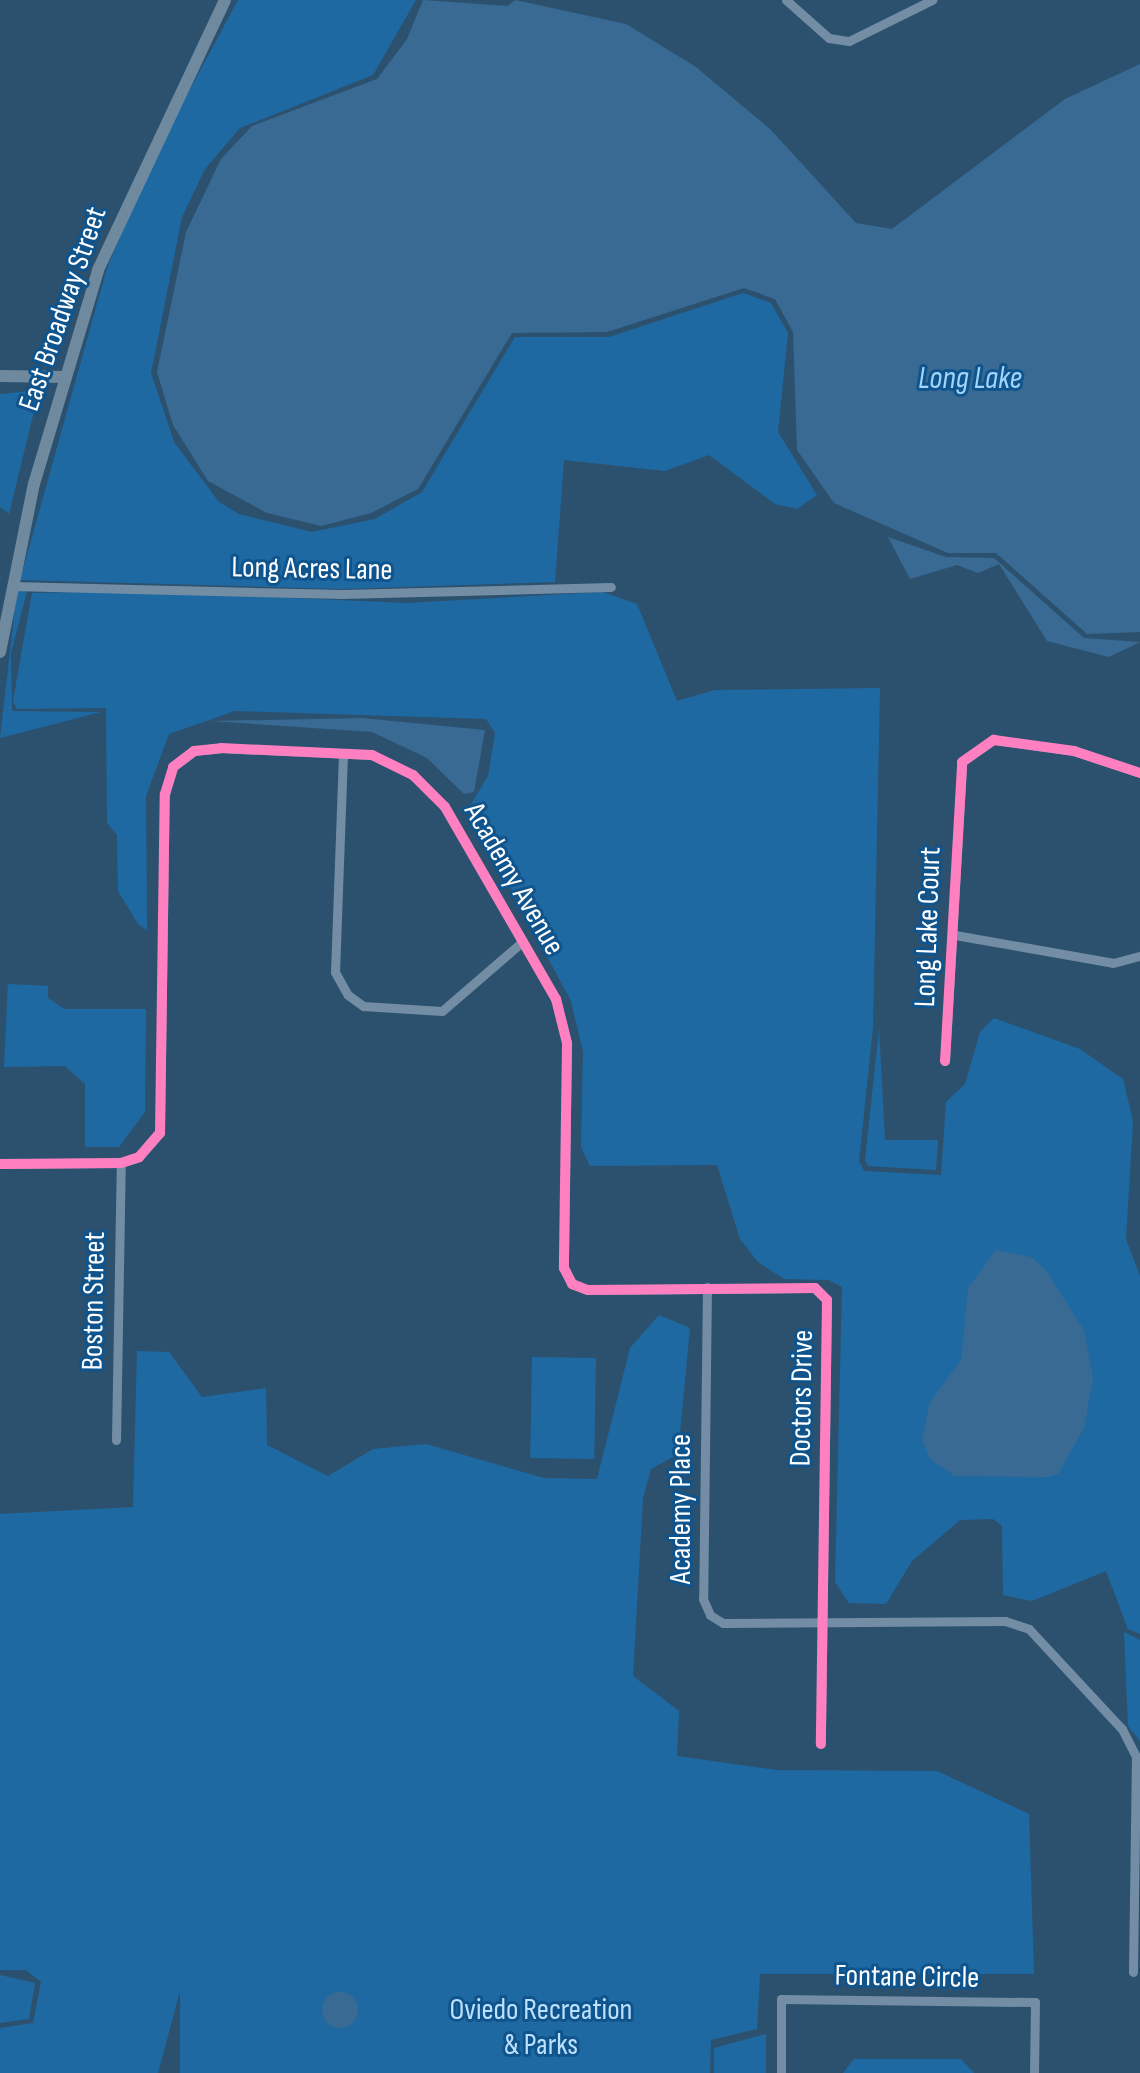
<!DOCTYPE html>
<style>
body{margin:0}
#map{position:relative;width:1140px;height:2073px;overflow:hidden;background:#2c516f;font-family:"Sofia Sans Condensed",sans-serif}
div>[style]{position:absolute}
.green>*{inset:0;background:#1f69a2;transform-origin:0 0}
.water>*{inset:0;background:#386a93}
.round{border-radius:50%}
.street>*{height:9px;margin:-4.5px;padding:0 4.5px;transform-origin:4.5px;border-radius:4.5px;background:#738da4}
.secondary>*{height:12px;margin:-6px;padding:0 6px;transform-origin:6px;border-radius:6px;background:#6f8a9f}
.cycleway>*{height:10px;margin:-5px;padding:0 5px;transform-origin:5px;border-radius:5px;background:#ff80c0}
span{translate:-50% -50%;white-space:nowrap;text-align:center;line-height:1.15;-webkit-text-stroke:6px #0f548c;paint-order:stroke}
.street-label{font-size:30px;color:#fff}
.park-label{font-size:30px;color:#bce1fe}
.water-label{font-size:32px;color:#a1d4fa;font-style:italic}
</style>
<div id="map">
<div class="green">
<i style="clip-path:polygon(238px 0,416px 0,373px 75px,240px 128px,205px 169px,182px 217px,151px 373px,174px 442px,219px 502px,239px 514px,312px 532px,375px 519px,422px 492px,515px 337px,609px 337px,743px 293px,771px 303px,788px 333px,778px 432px,817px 495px,797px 509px,775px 504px,709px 455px,665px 471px,564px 460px,555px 582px,343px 589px,20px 580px,107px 268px,156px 152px)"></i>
<i style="clip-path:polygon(30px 391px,36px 403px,9px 514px,0 507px,0 394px)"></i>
<i style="clip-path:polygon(17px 591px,27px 591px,11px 653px,12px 711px,101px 712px,0 738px)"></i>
<i style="clip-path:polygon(138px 591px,406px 603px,602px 592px,637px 604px,677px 701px,715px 690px,880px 688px,873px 1028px,859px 1161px,864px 1171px,941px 1175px,946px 1102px,965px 1084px,980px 1032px,994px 1018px,1080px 1049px,1123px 1079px,1133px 1121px,1126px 1239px,1140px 1276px,1140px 1634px,1128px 1629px,1106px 1571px,1032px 1601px,1003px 1595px,1002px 1526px,993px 1519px,960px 1520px,912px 1561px,886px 1604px,849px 1603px,835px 1582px,842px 1287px,829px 1280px,784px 1279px,758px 1262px,740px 1239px,717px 1165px,590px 1166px,581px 1147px,583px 1052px,571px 1001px,468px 809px,488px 776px,495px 733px,486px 719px,235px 711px,169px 734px,146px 796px,147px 930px,138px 924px,118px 891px,117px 835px,107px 823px,106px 708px,17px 709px,13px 701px,32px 593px)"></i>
<i style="clip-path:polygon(8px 984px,48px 986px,48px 998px,64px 1009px,146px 1009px,145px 1112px,119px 1147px,85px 1147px,85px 1084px,65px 1066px,4px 1067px)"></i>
<i style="clip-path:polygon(879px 1029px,885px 1140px,938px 1140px,936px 1170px,868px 1166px,865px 1160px)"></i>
<i style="clip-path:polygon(659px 1315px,690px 1328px,678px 1454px,651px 1469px,643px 1498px,633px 1676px,679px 1711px,677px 1756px,777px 1770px,937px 1771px,1029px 1814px,1034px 1974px,760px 1974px,757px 2029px,711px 2040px,710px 2073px,180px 2073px,180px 1991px,158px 2073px,0 2073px,0 2028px,33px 2023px,41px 1982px,26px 1970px,0 1970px,0 1514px,133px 1507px,137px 1351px,169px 1352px,202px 1397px,266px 1388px,267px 1445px,328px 1476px,373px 1449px,426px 1444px,544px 1478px,597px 1479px,630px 1348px)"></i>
<i style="left:532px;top:1357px;width:64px;height:101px;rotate:1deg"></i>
<i style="clip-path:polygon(1124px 1632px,1140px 1640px,1140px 1741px,1128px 1726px)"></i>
<i style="clip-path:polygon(0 1975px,35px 1983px,29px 2019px,0 2023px)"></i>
<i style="clip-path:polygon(766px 2034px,766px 2073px,714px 2073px,714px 2048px)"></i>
<i style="clip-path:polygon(854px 2059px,961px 2059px,974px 2073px,843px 2073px)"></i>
</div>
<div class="water">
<i style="clip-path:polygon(423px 0,508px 6px,515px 0,626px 24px,696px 67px,771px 130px,856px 223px,892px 229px,1065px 99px,1140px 64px,1140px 632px,1087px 634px,996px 553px,948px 553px,834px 503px,797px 450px,793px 332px,775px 299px,744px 288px,607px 332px,512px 333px,418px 489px,371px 513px,321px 526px,267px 513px,208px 481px,173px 425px,157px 372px,186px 232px,221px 159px,252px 126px,377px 79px,407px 39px)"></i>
<i style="clip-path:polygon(888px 537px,946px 557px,994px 558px,1084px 638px,1140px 642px,1109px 657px,1047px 641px,999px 564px,978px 573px,957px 565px,910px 579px)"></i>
<i style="clip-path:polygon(362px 718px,485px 730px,474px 792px,464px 794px,427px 758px,372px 732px,210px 721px)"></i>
<i style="clip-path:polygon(996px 1250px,1031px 1257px,1045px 1269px,1084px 1330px,1093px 1378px,1084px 1428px,1058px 1474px,1048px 1477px,955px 1476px,930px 1459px,922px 1440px,930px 1402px,961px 1360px,968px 1288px)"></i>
<i class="round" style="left:322px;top:1992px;width:36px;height:36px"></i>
</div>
<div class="street">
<i style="left:786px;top:0;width:57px;rotate:41.5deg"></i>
<i style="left:829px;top:38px;width:20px;rotate:9deg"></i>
<i style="left:849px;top:41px;width:93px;rotate:-26.3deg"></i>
<i style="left:12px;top:586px;width:331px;rotate:1.4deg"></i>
<i style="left:343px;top:594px;width:268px;rotate:-1.5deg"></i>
<i style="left:343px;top:754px;width:218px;rotate:92.1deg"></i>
<i style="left:335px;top:972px;width:26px;rotate:61deg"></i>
<i style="left:348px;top:995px;width:19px;rotate:36deg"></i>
<i style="left:363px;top:1006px;width:79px;rotate:3.6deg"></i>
<i style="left:442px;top:1011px;width:107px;rotate:-40.8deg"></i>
<i style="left:955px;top:935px;width:160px;rotate:10deg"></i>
<i style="left:1113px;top:963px;width:28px;rotate:-15deg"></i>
<i style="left:945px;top:1061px;width:299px;rotate:-86.7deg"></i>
<i style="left:962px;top:762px;width:39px;rotate:-35deg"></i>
<i style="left:994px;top:740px;width:81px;rotate:7.8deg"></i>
<i style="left:1074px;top:751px;width:70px;rotate:18.4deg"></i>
<i style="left:0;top:1164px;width:121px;rotate:-0.5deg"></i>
<i style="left:121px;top:1163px;width:19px;rotate:-18deg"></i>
<i style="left:139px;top:1157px;width:32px;rotate:-49deg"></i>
<i style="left:160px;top:1133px;width:339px;rotate:-89.2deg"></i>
<i style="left:165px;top:794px;width:28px;rotate:-73deg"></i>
<i style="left:173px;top:767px;width:26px;rotate:-37deg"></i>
<i style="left:194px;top:751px;width:27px;rotate:-6deg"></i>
<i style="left:221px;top:748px;width:151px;rotate:2.7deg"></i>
<i style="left:372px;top:755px;width:46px;rotate:26deg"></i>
<i style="left:413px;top:775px;width:45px;rotate:45deg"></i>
<i style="left:445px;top:807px;width:222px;rotate:60deg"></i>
<i style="left:556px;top:999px;width:45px;rotate:76deg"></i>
<i style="left:567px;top:1043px;width:225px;rotate:90.8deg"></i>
<i style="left:564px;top:1268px;width:18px;rotate:63deg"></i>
<i style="left:572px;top:1284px;width:17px;rotate:21deg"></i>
<i style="left:588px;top:1290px;width:227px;rotate:-0.5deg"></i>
<i style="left:815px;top:1288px;width:17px;rotate:45deg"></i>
<i style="left:827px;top:1300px;width:444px;rotate:90.8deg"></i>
<i style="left:707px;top:1287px;width:312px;rotate:90.7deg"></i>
<i style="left:703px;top:1599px;width:17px;rotate:66deg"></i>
<i style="left:710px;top:1615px;width:15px;rotate:32deg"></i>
<i style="left:723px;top:1623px;width:282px;rotate:-0.4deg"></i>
<i style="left:1005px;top:1621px;width:25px;rotate:18deg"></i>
<i style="left:1029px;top:1629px;width:137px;rotate:47.1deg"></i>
<i style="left:1122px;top:1729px;width:30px;rotate:63deg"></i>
<i style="left:1136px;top:1756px;width:216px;rotate:90.8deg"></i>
<i style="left:116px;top:1440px;width:277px;rotate:-89deg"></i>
<i style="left:781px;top:2073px;width:74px;rotate:-90deg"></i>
<i style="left:781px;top:1999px;width:254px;rotate:0.7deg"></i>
<i style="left:1035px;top:2002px;width:71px;rotate:90.8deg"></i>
</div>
<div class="secondary">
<i style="left:0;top:376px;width:64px;rotate:0.9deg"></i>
<i style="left:0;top:652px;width:171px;rotate:-78.6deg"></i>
<i style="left:34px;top:484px;width:223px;rotate:-73.3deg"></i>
<i style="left:98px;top:270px;width:298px;rotate:-64.8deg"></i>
</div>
<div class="cycleway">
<i style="left:945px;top:1061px;width:299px;rotate:-86.7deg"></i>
<i style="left:962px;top:762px;width:39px;rotate:-35deg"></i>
<i style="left:994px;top:740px;width:81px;rotate:7.8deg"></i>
<i style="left:1074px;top:751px;width:70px;rotate:18.4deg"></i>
<i style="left:0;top:1164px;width:121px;rotate:-0.5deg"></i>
<i style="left:121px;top:1163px;width:19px;rotate:-18deg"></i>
<i style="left:139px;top:1157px;width:32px;rotate:-49deg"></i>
<i style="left:160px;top:1133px;width:339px;rotate:-89.2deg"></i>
<i style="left:165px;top:794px;width:28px;rotate:-73deg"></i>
<i style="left:173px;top:767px;width:26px;rotate:-37deg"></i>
<i style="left:194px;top:751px;width:27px;rotate:-6deg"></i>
<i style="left:221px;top:748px;width:151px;rotate:2.7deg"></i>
<i style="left:372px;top:755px;width:46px;rotate:26deg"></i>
<i style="left:413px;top:775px;width:45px;rotate:45deg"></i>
<i style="left:445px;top:807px;width:222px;rotate:60deg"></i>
<i style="left:556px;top:999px;width:45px;rotate:76deg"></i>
<i style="left:567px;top:1043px;width:225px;rotate:90.8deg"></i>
<i style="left:564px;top:1268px;width:18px;rotate:63deg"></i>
<i style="left:572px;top:1284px;width:17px;rotate:21deg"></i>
<i style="left:588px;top:1290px;width:227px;rotate:-0.5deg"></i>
<i style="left:815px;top:1288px;width:17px;rotate:45deg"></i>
<i style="left:827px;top:1300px;width:444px;rotate:90.8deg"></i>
</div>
<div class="street-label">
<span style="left:63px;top:309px;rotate:-71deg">East Broadway Street</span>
<span style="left:312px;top:569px;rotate:1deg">Long Acres Lane</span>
<span style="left:514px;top:879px;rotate:60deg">Academy Avenue</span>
<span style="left:928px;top:927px;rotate:-88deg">Long Lake Court</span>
<span style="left:94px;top:1301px;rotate:-89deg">Boston Street</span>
<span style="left:802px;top:1398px;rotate:-89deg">Doctors Drive</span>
<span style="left:681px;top:1509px;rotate:-90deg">Academy Place</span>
<span style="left:907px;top:1977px;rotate:1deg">Fontane Circle</span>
</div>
<div class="park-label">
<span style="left:541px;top:2027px">Oviedo Recreation<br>&amp; Parks</span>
</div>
<div class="water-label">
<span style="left:970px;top:379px">Long Lake</span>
</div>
</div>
